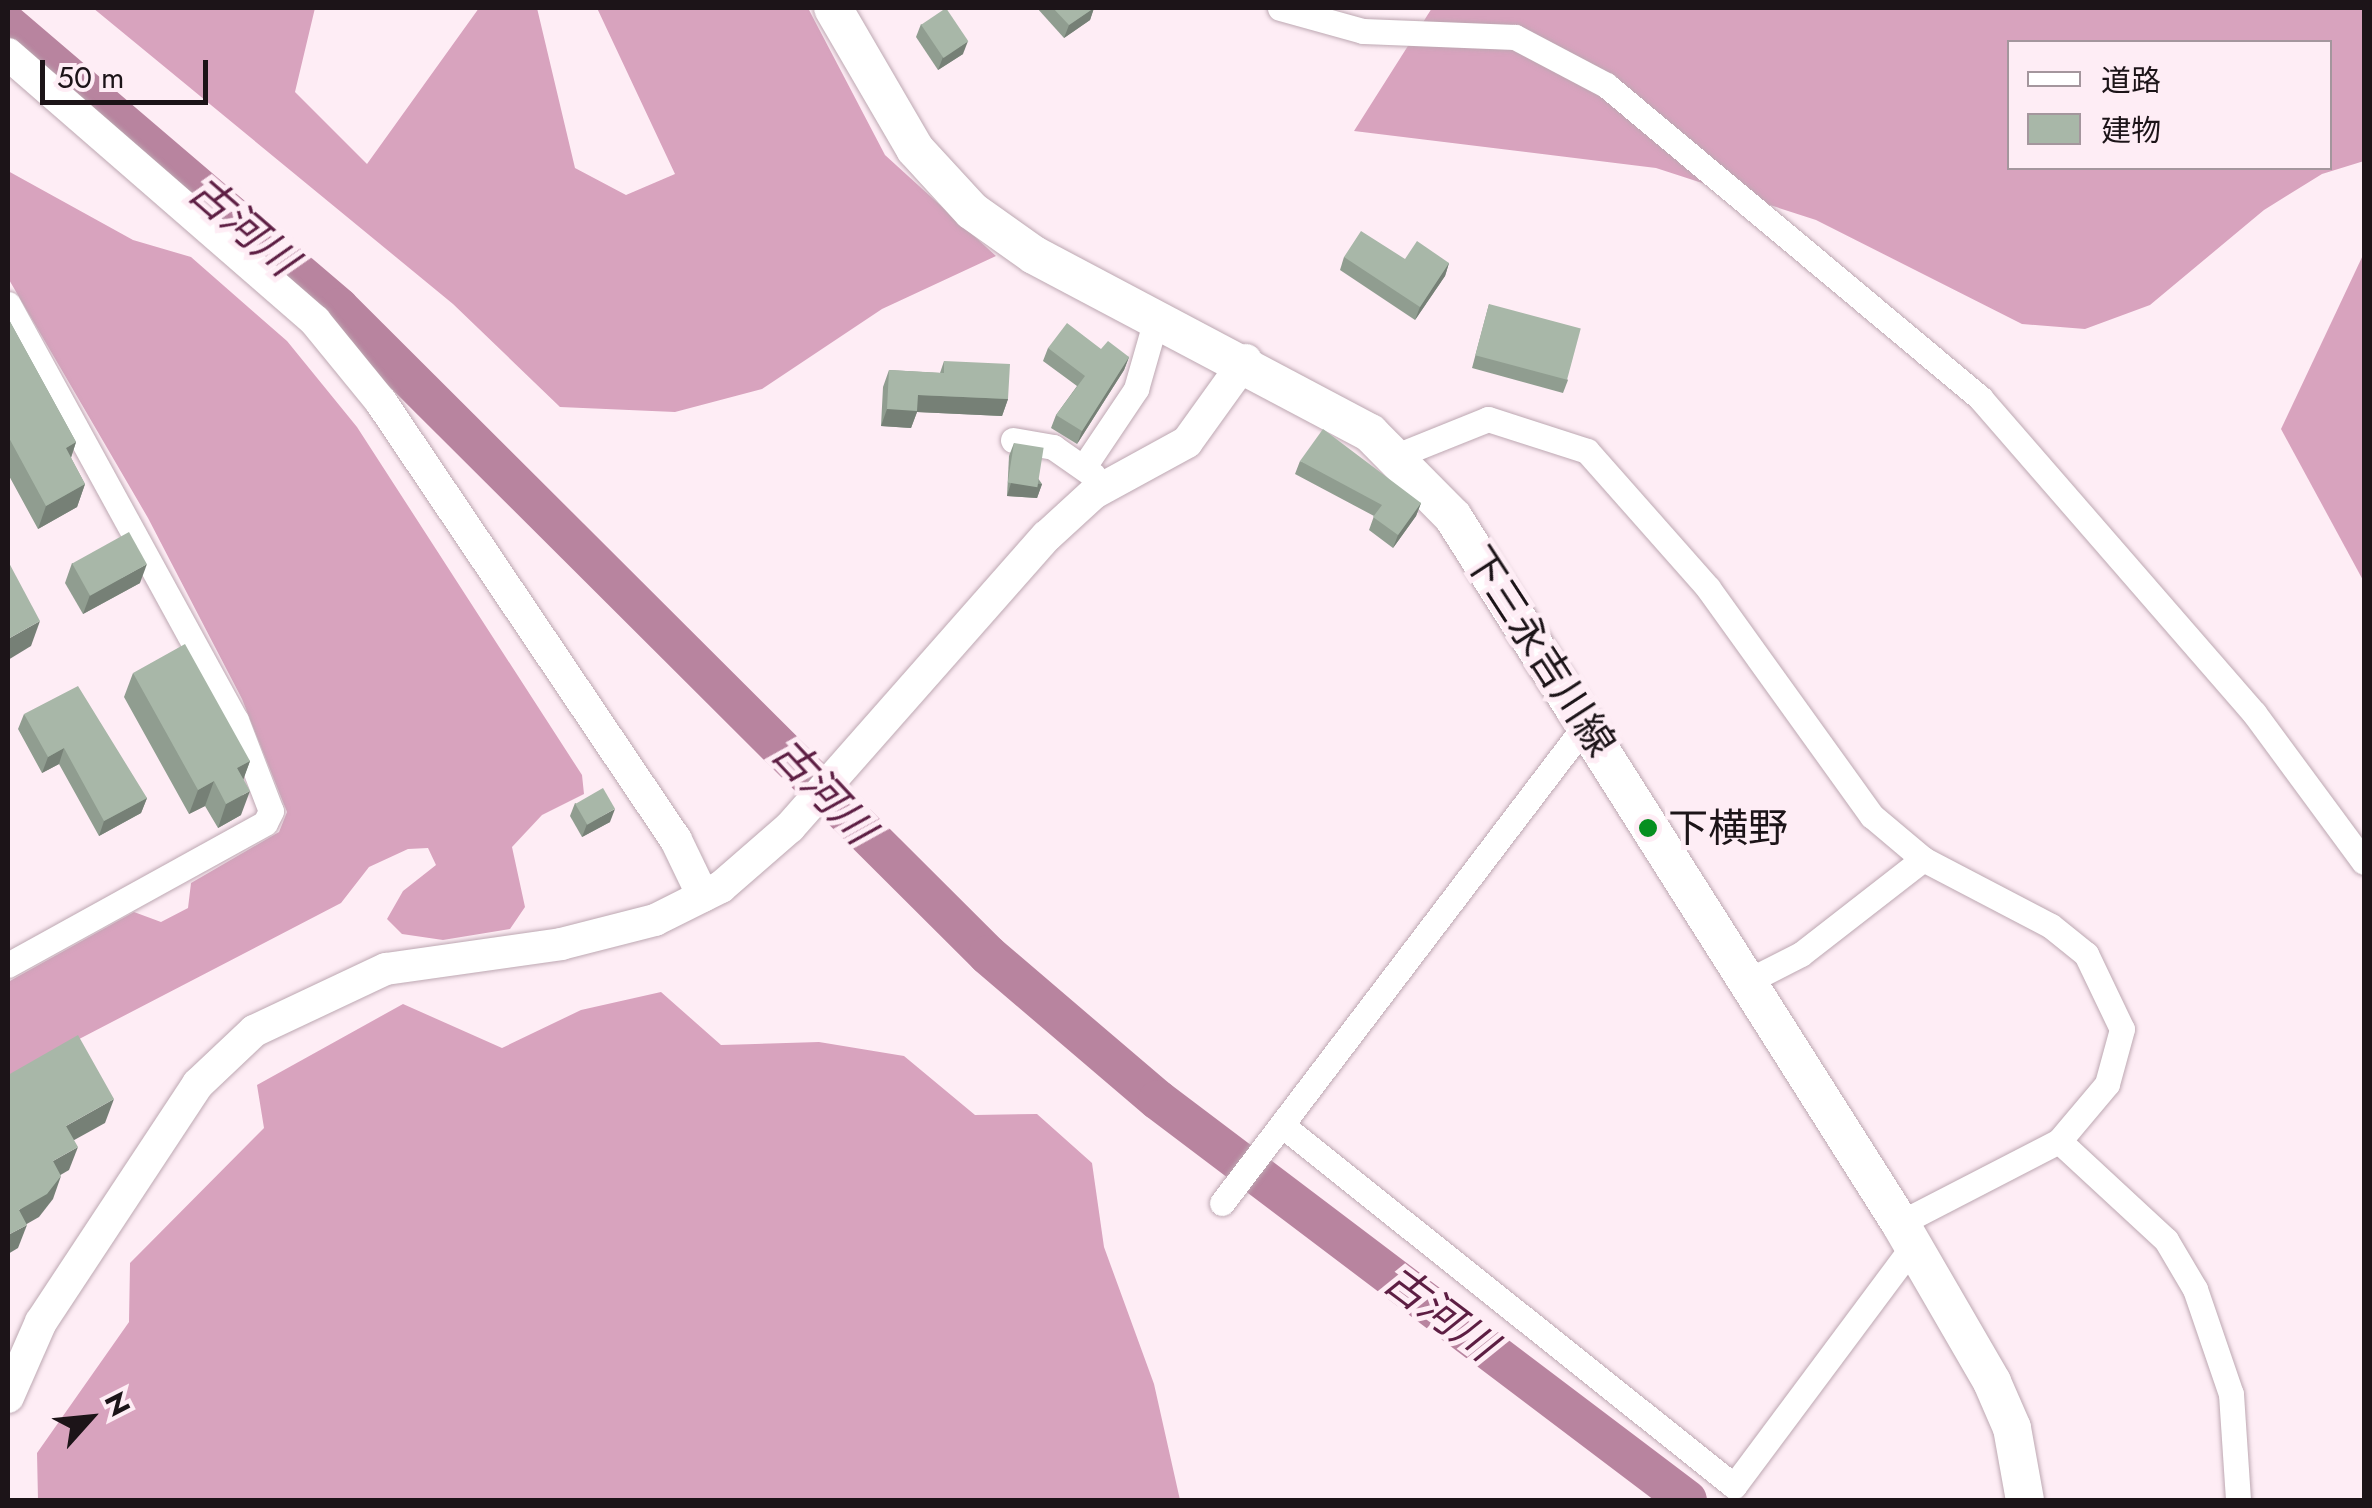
<!DOCTYPE html>
<meta charset="utf-8">
<style>
body{margin:0}
#map{position:relative;width:2372px;height:1508px;overflow:hidden;background:#feedf5;font-family:Jost,"Noto Sans JP",sans-serif}
div>[style]{position:absolute}
.forest>*{inset:0;background:#d8a3be}
.river>*{height:40px;margin:-20px;padding:0 20px;transform-origin:20px;border-radius:20px;background:#b8849f}
.roads{filter:drop-shadow(0 0 2px #bda8b2) drop-shadow(0 0 2px #bda8b2)}
.minor>*{height:25px;margin:-12.5px;padding:0 12.5px;transform-origin:12.5px;border-radius:12.5px;background:#fff}
.tertiary>*{height:32px;margin:-16px;padding:0 16px;transform-origin:16px;border-radius:16px;background:#fff}
.secondary>*{height:38px;margin:-19px;padding:0 19px;transform-origin:19px;border-radius:19px;background:#fff}
.wall>*{inset:0;background:#909d90}
.shaded-wall>*{inset:0;background:#768076}
.building>*{inset:0;background:#a8b7a8;transform-origin:0 0}
.dots>*{width:28px;height:28px;translate:-50% -50%;box-sizing:border-box;border:5px solid #feedf5;border-radius:50%}
span{translate:-50% -50%;white-space:nowrap;text-align:center;line-height:1.15;-webkit-text-stroke:10px #feedf5;paint-order:stroke}
.street-label{font-size:40px;color:#1c1418}
.poi-label{font-size:40px;color:#1c1418}
.left{translate:0 -50%;text-align:left}
.water-label{font-size:42px;color:#5d1e43;font-style:italic}
.frame{position:absolute;inset:0;border:10px solid #1c1418;pointer-events:none}
.legend{position:absolute;left:2007px;top:40px;width:325px;height:130px;box-sizing:border-box;background:#feedf5;border:2px solid #a4969d;margin:0;padding:12px 18px;list-style:none;font-size:30px;color:#1c1418}
.legend li{display:flex;align-items:center;gap:20px;height:50px}
.legend b{width:50px;border:2px solid #a4969d}
.north{position:absolute;left:40px;top:1368px;width:100px;height:100px;-webkit-text-stroke:8px #feedf5;paint-order:stroke;rotate:63deg;font-size:28px;font-weight:700;line-height:40px;text-align:center;color:#1c1418}
.north::after{content:'';display:block;margin:auto;width:35px;height:45px;background:#1c1418;clip-path:polygon(50% 0,100% 100%,50% 72%,0 100%)}
.scale{position:absolute;left:40px;top:60px;width:168px;height:45px;box-sizing:border-box;border:5px solid #1c1418;border-top:0;padding-left:12px;font-size:30px;line-height:35px;white-space:nowrap;color:#1c1418;-webkit-text-stroke:8px #feedf5;paint-order:stroke}
</style>
<div id="map">
<div class="forest">
<i style="clip-path:polygon(93px 8px,315px 8px,295px 92px,367px 164px,479px 8px,537px 8px,575px 168px,626px 195px,675px 174px,597px 8px,808px 8px,885px 155px,996px 256px,882px 309px,762px 389px,675px 412px,560px 407px,453px 304px)"></i>
<i style="clip-path:polygon(evenodd,1432px 8px,2364px 8px,2364px 161px,2322px 174px,2264px 210px,2150px 305px,2085px 329px,2022px 324px,1816px 220px,1656px 168px,1354px 131px,1432px 8px,2010px 42px,2330px 42px,2330px 168px,2010px 168px,2010px 42px)"></i>
<i style="clip-path:polygon(8px 171px,133px 240px,191px 257px,287px 341px,357px 427px,582px 775px,584px 794px,542px 815px,512px 847px,525px 907px,510px 929px,443px 940px,402px 934px,387px 919px,403px 891px,436px 865px,428px 848px,408px 849px,369px 867px,341px 903px,8px 1076px,8px 982px,134px 912px,161px 922px,188px 908px,191px 883px,279px 832px,287px 812px,242px 699px,148px 518px,8px 278px)"></i>
<i style="clip-path:polygon(2364px 253px,2364px 582px,2281px 429px)"></i>
<i style="clip-path:polygon(661px 992px,721px 1045px,819px 1042px,904px 1056px,975px 1115px,1037px 1114px,1092px 1163px,1104px 1247px,1154px 1384px,1180px 1500px,38px 1500px,37px 1453px,129px 1322px,130px 1263px,264px 1128px,257px 1085px,403px 1004px,502px 1048px,581px 1010px)"></i>
</div>
<div class="river">
<i style="left:8px;top:25px;width:435px;rotate:40.5deg"></i>
<i style="left:339px;top:308px;width:916px;rotate:44.91deg"></i>
<i style="left:988px;top:955px;width:223px;rotate:40.5deg"></i>
<i style="left:1158px;top:1100px;width:663px;rotate:37.09deg"></i>
</div>
<div class="roads">
<div class="minor">
<i style="left:1280px;top:8px;width:86px;rotate:15.5deg"></i>
<i style="left:1363px;top:31px;width:152px;rotate:2.3deg"></i>
<i style="left:1515px;top:37px;width:103px;rotate:27.8deg"></i>
<i style="left:1606px;top:85px;width:489px;rotate:39.9deg"></i>
<i style="left:1981px;top:399px;width:416px;rotate:49deg"></i>
<i style="left:2254px;top:713px;width:185px;rotate:53.6deg"></i>
<i style="left:8px;top:304px;width:474px;rotate:61.3deg"></i>
<i style="left:236px;top:720px;width:97px;rotate:69deg"></i>
<i style="left:271px;top:811px;width:13px;rotate:117deg"></i>
<i style="left:265px;top:823px;width:294px;rotate:151.1deg"></i>
<i style="left:1013px;top:440px;width:41px;rotate:9.9deg"></i>
<i style="left:1053px;top:447px;width:49px;rotate:35deg"></i>
<i style="left:1396px;top:456px;width:99px;rotate:-21.9deg"></i>
<i style="left:1488px;top:419px;width:104px;rotate:17.9deg"></i>
<i style="left:1587px;top:451px;width:183px;rotate:48.5deg"></i>
<i style="left:1708px;top:588px;width:281px;rotate:54.3deg"></i>
<i style="left:1872px;top:816px;width:67px;rotate:40.1deg"></i>
<i style="left:1923px;top:859px;width:144px;rotate:27.6deg"></i>
<i style="left:2051px;top:926px;width:45px;rotate:38.7deg"></i>
<i style="left:2086px;top:954px;width:83px;rotate:64.4deg"></i>
<i style="left:2122px;top:1029px;width:57px;rotate:105.3deg"></i>
<i style="left:2107px;top:1084px;width:75px;rotate:130.1deg"></i>
<i style="left:2059px;top:1141px;width:179px;rotate:152.7deg"></i>
<i style="left:1085px;top:465px;width:92px;rotate:-56.1deg"></i>
<i style="left:1136px;top:389px;width:76px;rotate:-74deg"></i>
<i style="left:1750px;top:980px;width:57px;rotate:-27deg"></i>
<i style="left:1801px;top:954px;width:155px;rotate:-37.9deg"></i>
<i style="left:1283px;top:1126px;width:577px;rotate:38.6deg"></i>
<i style="left:1734px;top:1486px;width:299px;rotate:-53.3deg"></i>
<i style="left:2059px;top:1141px;width:146px;rotate:42.8deg"></i>
<i style="left:2166px;top:1240px;width:57px;rotate:59.4deg"></i>
<i style="left:2195px;top:1289px;width:111px;rotate:71.1deg"></i>
<i style="left:2231px;top:1394px;width:106px;rotate:86.2deg"></i>
<i style="left:1222px;top:1203px;width:603px;rotate:-52.75deg"></i>
</div>
<div class="tertiary">
<i style="left:8px;top:54px;width:407px;rotate:41deg"></i>
<i style="left:315px;top:321px;width:104px;rotate:50.8deg"></i>
<i style="left:381px;top:402px;width:528px;rotate:56.04deg"></i>
<i style="left:676px;top:840px;width:62px;rotate:64.3deg"></i>
<i style="left:8px;top:1397px;width:82px;rotate:-66.3deg"></i>
<i style="left:41px;top:1322px;width:285px;rotate:-56.6deg"></i>
<i style="left:198px;top:1084px;width:77px;rotate:-43.4deg"></i>
<i style="left:254px;top:1031px;width:146px;rotate:-25.2deg"></i>
<i style="left:386px;top:969px;width:177px;rotate:-8.1deg"></i>
<i style="left:561px;top:944px;width:97px;rotate:-14.3deg"></i>
<i style="left:655px;top:920px;width:74px;rotate:-26.6deg"></i>
<i style="left:721px;top:887px;width:91px;rotate:-41deg"></i>
<i style="left:790px;top:827px;width:388px;rotate:-48.6deg"></i>
<i style="left:1047px;top:536px;width:64px;rotate:-42.5deg"></i>
<i style="left:1094px;top:493px;width:106px;rotate:-28.7deg"></i>
<i style="left:1187px;top:442px;width:101px;rotate:-54.3deg"></i>
</div>
<div class="secondary">
<i style="left:833px;top:8px;width:163px;rotate:59.8deg"></i>
<i style="left:915px;top:149px;width:84px;rotate:47.4deg"></i>
<i style="left:972px;top:211px;width:76px;rotate:35.4deg"></i>
<i style="left:1034px;top:255px;width:380px;rotate:27.9deg"></i>
<i style="left:1370px;top:433px;width:118px;rotate:45.3deg"></i>
<i style="left:1453px;top:517px;width:836px;rotate:57.66deg"></i>
<i style="left:1900px;top:1223px;width:184px;rotate:59.9deg"></i>
<i style="left:1992px;top:1382px;width:50px;rotate:66.5deg"></i>
<i style="left:2012px;top:1428px;width:73px;rotate:79.8deg"></i>
</div>
</div>
<div class="wall">
<i style="clip-path:polygon(1037px 8px,1094px 8px,1090px 20px,1064px 38px)"></i>
<i style="clip-path:polygon(921px 24px,963px 54px,938px 70px,916px 37px)"></i>
<i style="clip-path:polygon(1344px 257px,1405px 259px,1449px 263px,1445px 276px,1415px 320px,1340px 270px)"></i>
<i style="clip-path:polygon(1489px 304px,1568px 380px,1563px 393px,1472px 368px)"></i>
<i style="clip-path:polygon(8px 318px,76px 442px,71px 458px,85px 484px,77px 507px,38px 529px,8px 474px)"></i>
<i style="clip-path:polygon(1048px 348px,1101px 349px,1129px 357px,1124px 370px,1077px 444px,1051px 428px,1056px 415px,1077px 386px,1043px 361px)"></i>
<i style="clip-path:polygon(944px 361px,1008px 399px,1002px 416px,917px 412px,911px 428px,881px 426px,883px 387px,889px 370px,940px 373px)"></i>
<i style="clip-path:polygon(1014px 443px,1042px 484px,1037px 498px,1007px 496px,1009px 456px)"></i>
<i style="clip-path:polygon(1300px 461px,1421px 503px,1416px 516px,1393px 548px,1369px 530px,1374px 516px,1295px 474px)"></i>
<i style="clip-path:polygon(72px 563px,140px 583px,83px 614px,65px 583px)"></i>
<i style="clip-path:polygon(133px 673px,250px 761px,243px 779px,241px 815px,218px 828px,205px 806px,189px 814px,124px 697px)"></i>
<i style="clip-path:polygon(24px 714px,147px 798px,141px 813px,99px 836px,59px 764px,42px 773px,18px 729px)"></i>
<i style="clip-path:polygon(575px 803px,610px 822px,582px 837px,570px 816px)"></i>
</div>
<div class="shaded-wall">
<i style="clip-path:polygon(1094px 8px,1090px 20px,1064px 38px,1069px 25px)"></i>
<i style="clip-path:polygon(968px 41px,963px 54px,938px 70px,943px 57px)"></i>
<i style="clip-path:polygon(1449px 263px,1445px 276px,1415px 320px,1420px 307px)"></i>
<i style="clip-path:polygon(1129px 357px,1124px 370px,1077px 444px,1082px 431px)"></i>
<i style="clip-path:polygon(918px 395px,1008px 399px,1002px 416px,917px 412px,911px 428px,881px 426px,887px 409px)"></i>
<i style="clip-path:polygon(76px 442px,68px 466px,66px 448px)"></i>
<i style="clip-path:polygon(1011px 483px,1042px 484px,1037px 498px,1007px 496px)"></i>
<i style="clip-path:polygon(85px 484px,77px 507px,38px 529px,46px 506px)"></i>
<i style="clip-path:polygon(1421px 503px,1416px 516px,1393px 548px,1398px 535px)"></i>
<i style="clip-path:polygon(147px 564px,140px 583px,83px 614px,90px 595px)"></i>
<i style="clip-path:polygon(40px 621px,31px 646px,8px 660px,8px 639px)"></i>
<i style="clip-path:polygon(64px 748px,59px 764px,42px 773px,48px 757px)"></i>
<i style="clip-path:polygon(250px 761px,241px 786px,237px 768px)"></i>
<i style="clip-path:polygon(214px 781px,205px 806px,189px 814px,198px 790px)"></i>
<i style="clip-path:polygon(250px 791px,241px 815px,218px 828px,226px 804px)"></i>
<i style="clip-path:polygon(147px 798px,141px 813px,99px 836px,104px 821px)"></i>
<i style="clip-path:polygon(615px 809px,610px 822px,582px 837px,587px 824px)"></i>
<i style="clip-path:polygon(114px 1099px,105px 1123px,58px 1149px,66px 1126px)"></i>
<i style="clip-path:polygon(78px 1147px,69px 1170px,45px 1184px,53px 1161px)"></i>
<i style="clip-path:polygon(61px 1176px,53px 1199px,39px 1217px,11px 1233px,19px 1210px)"></i>
<i style="clip-path:polygon(27px 1225px,18px 1248px,8px 1254px,8px 1235px)"></i>
</div>
<div class="building">
<i style="left:946px;top:8px;width:40px;height:30px;rotate:56deg"></i>
<i style="clip-path:polygon(1053px 8px,1094px 8px,1069px 25px)"></i>
<i style="clip-path:polygon(1361px 231px,1405px 259px,1417px 241px,1449px 263px,1420px 307px,1344px 257px)"></i>
<i style="left:1489px;top:304px;width:95px;height:53px;rotate:15deg"></i>
<i style="clip-path:polygon(8px 318px,76px 442px,66px 448px,85px 484px,46px 506px,8px 436px)"></i>
<i style="clip-path:polygon(1067px 323px,1101px 349px,1108px 341px,1129px 357px,1082px 431px,1056px 415px,1085px 376px,1048px 348px)"></i>
<i style="clip-path:polygon(944px 361px,1010px 364px,1008px 399px,918px 395px,917px 411px,887px 409px,889px 370px,944px 373px)"></i>
<i style="clip-path:polygon(1323px 429px,1421px 503px,1398px 535px,1373px 517px,1382px 505px,1300px 461px)"></i>
<i style="left:1014px;top:443px;width:30px;height:40px;rotate:9deg"></i>
<i style="left:129px;top:532px;width:37px;height:65px;rotate:61deg"></i>
<i style="clip-path:polygon(8px 561px,40px 621px,8px 639px)"></i>
<i style="clip-path:polygon(185px 644px,250px 761px,237px 768px,250px 791px,226px 804px,214px 781px,198px 790px,133px 673px)"></i>
<i style="clip-path:polygon(78px 686px,147px 798px,104px 821px,64px 748px,48px 757px,24px 714px)"></i>
<i style="left:603px;top:788px;width:24px;height:32px;rotate:60deg"></i>
<i style="clip-path:polygon(78px 1035px,114px 1099px,66px 1126px,78px 1147px,53px 1161px,61px 1176px,47px 1194px,19px 1210px,27px 1225px,8px 1235px,8px 1075px)"></i>
</div>
<div class="dots">
<i style="left:1648px;top:828px;background:#068f20"></i>
</div>
<div class="street-label">
<span style="left:1540px;top:651px;rotate:57deg">下三永吉川線</span>
</div>
<div class="poi-label">
<span class="left" style="left:1668px;top:828px">下横野</span>
</div>
<div class="water-label">
<span style="left:243px;top:226px;rotate:41deg">古河川</span>
<span style="left:823px;top:791px;rotate:47deg">古河川</span>
<span style="left:1440px;top:1313px;rotate:37deg">古河川</span>
</div>
<div class="frame"></div>
<ul class="legend">
<li><b style="height:12px;background:#fff"></b>道路</li>
<li><b style="height:28px;background:#a8b7a8"></b>建物</li>
</ul>
<div class="north">N</div>
<div class="scale">50 m</div>
</div>
